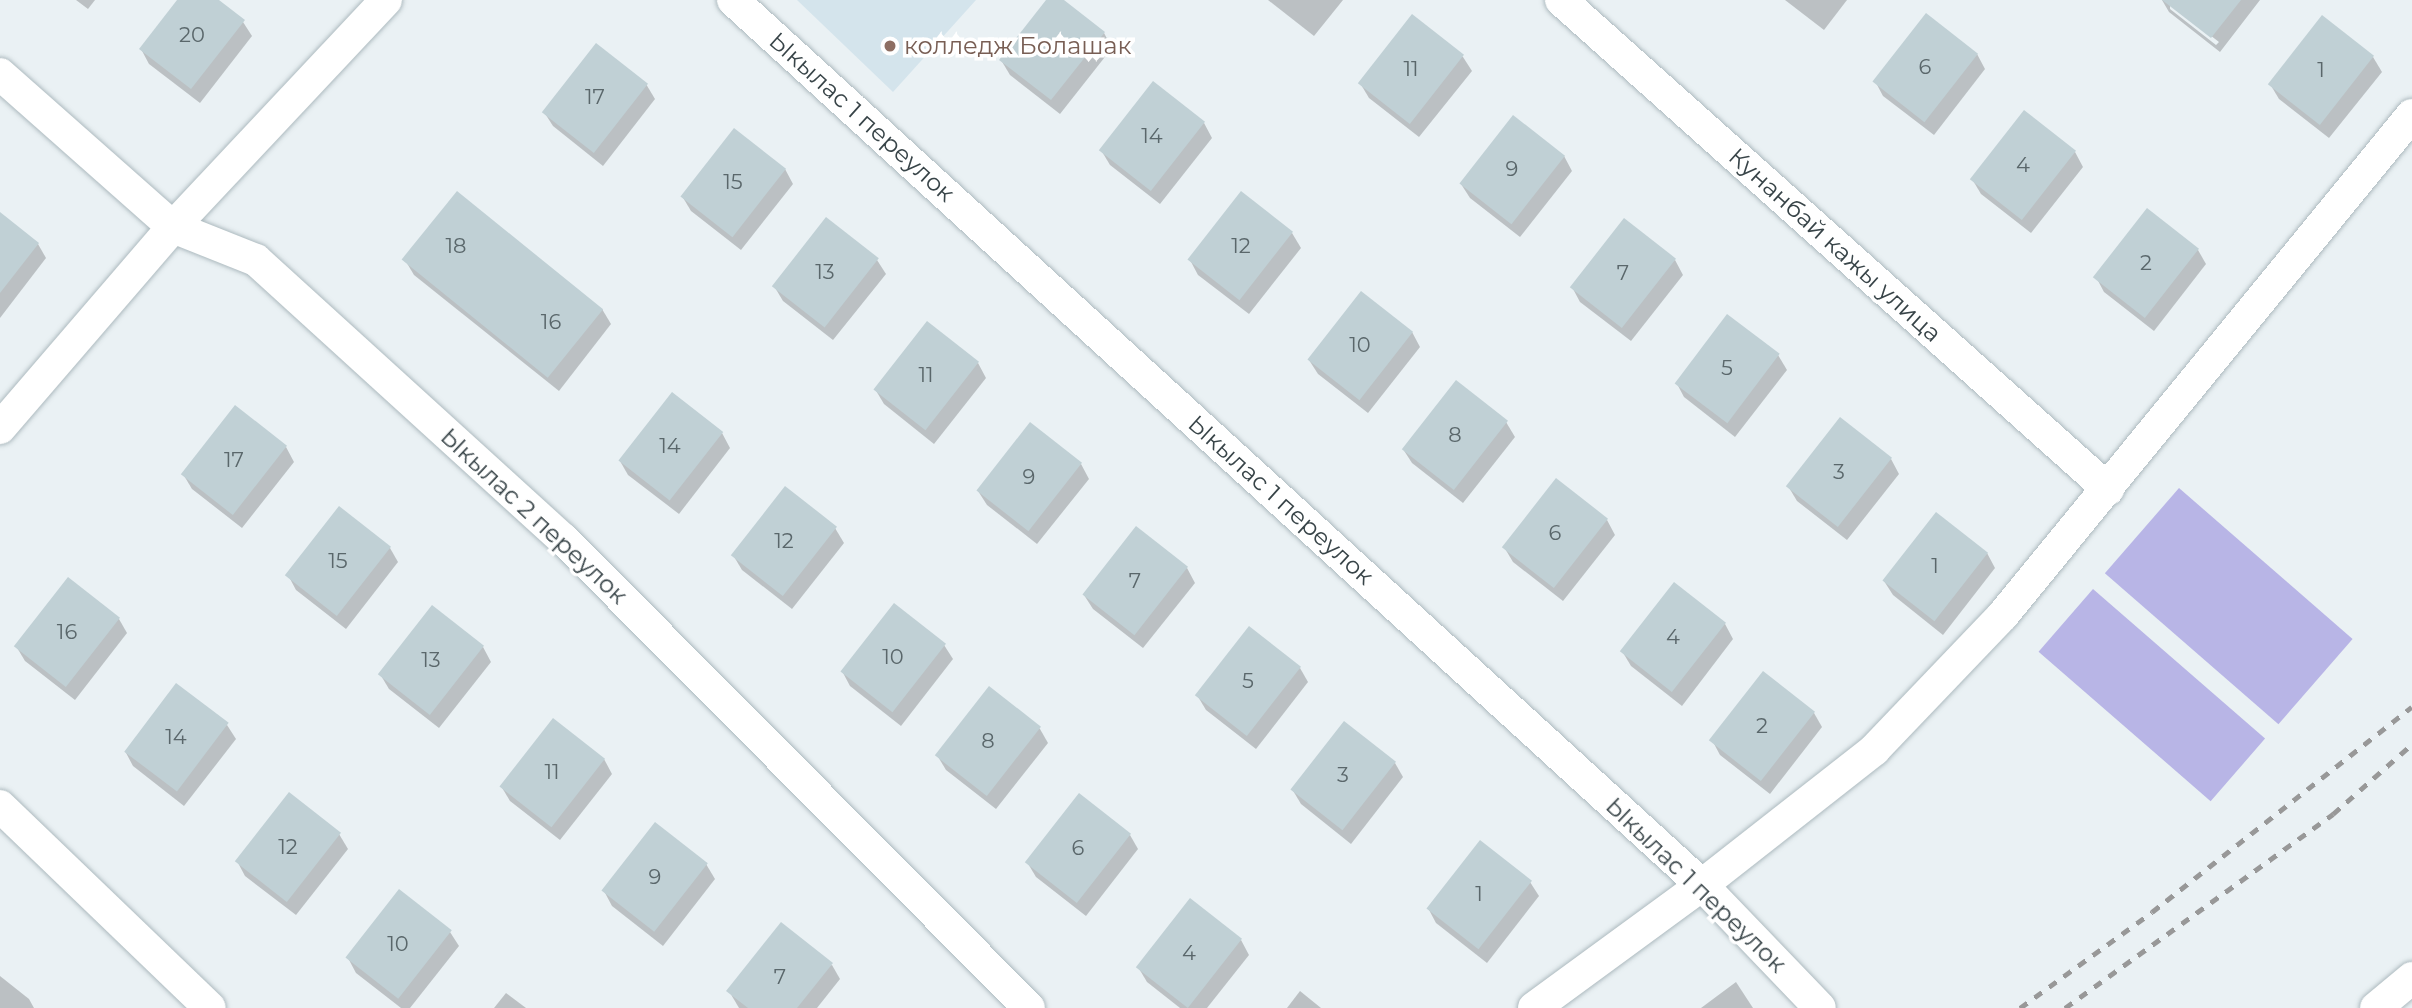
<!DOCTYPE html>
<meta charset="utf-8">
<style>
body{margin:0}
#map{position:relative;width:2412px;height:1008px;overflow:hidden;background:#eaf1f4;font-family:Montserrat,sans-serif}
div>[style]{position:absolute}
.education>*{inset:0;background:#d4e4ec}
.green>*{inset:0;background:#b8b5e6;transform-origin:0 0}
.shadow>*{inset:0;background:#0003}
.building>*{inset:0;background:#c0d0d5;transform-origin:0 0}
.roads{filter:drop-shadow(0 0 2px #adbabf) drop-shadow(0 0 2px #adbabf)}
.minor>*{height:32px;margin:-16px;padding:0 16px;transform-origin:16px;border-radius:16px;background:#fff}
.rail>*{height:5px;margin-top:-2.5px;transform-origin:0;background:repeating-linear-gradient(90deg,#989898 0 9px,transparent 0 18px)}
.dots>*{width:19px;height:19px;translate:-50% -50%;box-sizing:border-box;border:4px solid #fff;border-radius:50%}
span{translate:-50% -50%;white-space:nowrap;text-align:center;line-height:1.15;-webkit-text-stroke:7px #fff;paint-order:stroke}
.number-label{font-size:21px;color:#5a676b}
.number-label span{-webkit-text-stroke-width:0}
.education-label{font-size:24px;color:#785e54}
.left{translate:0 -50%;text-align:left}
.street-label{font-size:24px;color:#384448}
</style>
<div id="map">
<div class="education">
<i style="clip-path:polygon(797px 0,976px 0,893px 92px)"></i>
</div>
<div class="green">
<i style="left:2179px;top:488px;width:230px;height:113px;rotate:41deg"></i>
<i style="left:2093px;top:589px;width:228px;height:83px;rotate:41deg"></i>
</div>
<div class="shadow">
<i style="clip-path:polygon(76px 0,95px 0,88px 9px)"></i>
<i style="clip-path:polygon(179px 0,216px 0,243px 22px,252px 36px,200px 103px,149px 64px,141px 49px)"></i>
<i style="clip-path:polygon(1048px 0,1061px 0,1104px 33px,1112px 48px,1060px 114px,1010px 75px,1001px 60px)"></i>
<i style="clip-path:polygon(1268px 0,1343px 0,1314px 36px)"></i>
<i style="clip-path:polygon(1785px 0,1847px 0,1824px 30px)"></i>
<i style="clip-path:polygon(evenodd,2162px 0,2260px 0,2220px 52px,2169px 12px,2162px 0,2170px 4px,2219px 42px,2216px 45px,2170px 9px,2170px 4px)"></i>
<i style="clip-path:polygon(1412px 17px,1463px 57px,1472px 71px,1419px 137px,1369px 98px,1360px 83px)"></i>
<i style="clip-path:polygon(1977px 54px,1985px 69px,1934px 135px,1883px 96px,1875px 81px)"></i>
<i style="clip-path:polygon(2373px 57px,2382px 72px,2329px 138px,2279px 99px,2270px 84px)"></i>
<i style="clip-path:polygon(646px 84px,655px 99px,603px 166px,553px 126px,544px 112px)"></i>
<i style="clip-path:polygon(1204px 123px,1212px 138px,1160px 204px,1110px 165px,1101px 150px)"></i>
<i style="clip-path:polygon(2075px 152px,2083px 167px,2031px 233px,1981px 194px,1972px 179px)"></i>
<i style="clip-path:polygon(1564px 156px,1572px 171px,1520px 237px,1470px 198px,1461px 184px)"></i>
<i style="clip-path:polygon(785px 169px,793px 184px,741px 250px,691px 211px,682px 196px)"></i>
<i style="clip-path:polygon(2147px 210px,2198px 250px,2206px 264px,2154px 331px,2104px 292px,2096px 277px)"></i>
<i style="clip-path:polygon(0 214px,38px 244px,46px 258px,0 318px)"></i>
<i style="clip-path:polygon(1292px 233px,1301px 248px,1249px 314px,1198px 275px,1190px 260px)"></i>
<i style="clip-path:polygon(405px 260px,602px 309px,611px 324px,559px 391px,414px 275px)"></i>
<i style="clip-path:polygon(877px 260px,886px 274px,833px 340px,783px 301px,774px 286px)"></i>
<i style="clip-path:polygon(1675px 260px,1683px 275px,1631px 341px,1580px 302px,1572px 287px)"></i>
<i style="clip-path:polygon(1412px 332px,1420px 347px,1368px 413px,1318px 374px,1309px 360px)"></i>
<i style="clip-path:polygon(1778px 355px,1787px 370px,1735px 437px,1684px 397px,1676px 382px)"></i>
<i style="clip-path:polygon(978px 363px,986px 378px,934px 444px,884px 404px,875px 389px)"></i>
<i style="clip-path:polygon(1506px 422px,1515px 437px,1463px 503px,1412px 463px,1403px 449px)"></i>
<i style="clip-path:polygon(722px 433px,730px 448px,679px 514px,628px 475px,620px 461px)"></i>
<i style="clip-path:polygon(286px 447px,294px 462px,242px 528px,192px 489px,183px 474px)"></i>
<i style="clip-path:polygon(1891px 459px,1899px 474px,1847px 540px,1797px 501px,1788px 486px)"></i>
<i style="clip-path:polygon(1081px 464px,1089px 479px,1037px 544px,987px 505px,978px 491px)"></i>
<i style="clip-path:polygon(339px 508px,390px 548px,398px 562px,346px 629px,296px 590px,288px 575px)"></i>
<i style="clip-path:polygon(1607px 520px,1615px 535px,1563px 601px,1513px 562px,1504px 547px)"></i>
<i style="clip-path:polygon(835px 528px,844px 543px,792px 609px,742px 570px,733px 555px)"></i>
<i style="clip-path:polygon(1987px 553px,1995px 568px,1943px 635px,1893px 595px,1884px 581px)"></i>
<i style="clip-path:polygon(1187px 568px,1195px 583px,1143px 648px,1093px 609px,1084px 595px)"></i>
<i style="clip-path:polygon(68px 579px,119px 619px,127px 633px,75px 700px,25px 661px,16px 646px)"></i>
<i style="clip-path:polygon(1674px 585px,1725px 624px,1733px 639px,1682px 706px,1631px 666px,1622px 651px)"></i>
<i style="clip-path:polygon(944px 645px,953px 659px,901px 726px,850px 686px,842px 671px)"></i>
<i style="clip-path:polygon(483px 647px,491px 662px,439px 728px,389px 689px,380px 674px)"></i>
<i style="clip-path:polygon(1300px 668px,1308px 682px,1256px 749px,1206px 710px,1197px 695px)"></i>
<i style="clip-path:polygon(1763px 673px,1814px 713px,1822px 727px,1770px 794px,1720px 755px,1712px 740px)"></i>
<i style="clip-path:polygon(990px 689px,1040px 729px,1048px 743px,996px 809px,946px 770px,937px 755px)"></i>
<i style="clip-path:polygon(227px 725px,236px 739px,184px 806px,133px 766px,125px 751px)"></i>
<i style="clip-path:polygon(604px 759px,612px 774px,560px 840px,510px 801px,501px 786px)"></i>
<i style="clip-path:polygon(1395px 763px,1403px 777px,1351px 844px,1301px 804px,1292px 789px)"></i>
<i style="clip-path:polygon(339px 834px,348px 849px,296px 915px,245px 876px,237px 861px)"></i>
<i style="clip-path:polygon(1130px 835px,1138px 849px,1086px 916px,1036px 877px,1027px 862px)"></i>
<i style="clip-path:polygon(706px 864px,715px 879px,663px 946px,612px 906px,604px 891px)"></i>
<i style="clip-path:polygon(1530px 882px,1539px 896px,1487px 963px,1436px 923px,1428px 908px)"></i>
<i style="clip-path:polygon(450px 932px,459px 946px,410px 1008px,401px 1008px,356px 973px,348px 958px)"></i>
<i style="clip-path:polygon(1241px 940px,1249px 955px,1207px 1008px,1180px 1008px,1147px 982px,1138px 967px)"></i>
<i style="clip-path:polygon(832px 965px,840px 979px,817px 1008px,739px 1008px,729px 991px)"></i>
<i style="clip-path:polygon(0 976px,29px 999px,34px 1008px,0 1008px)"></i>
<i style="clip-path:polygon(1736px 982px,1753px 1008px,1701px 1008px)"></i>
<i style="clip-path:polygon(1300px 991px,1321px 1008px,1287px 1008px)"></i>
<i style="clip-path:polygon(506px 993px,526px 1008px,494px 1008px)"></i>
</div>
<div class="building">
<i style="clip-path:polygon(177px 0,219px 0,245px 20px,191px 89px,139px 49px)"></i>
<i style="clip-path:polygon(1046px 0,1064px 0,1105px 32px,1051px 100px,999px 60px)"></i>
<i style="clip-path:polygon(2162px 0,2241px 0,2211px 38px)"></i>
<i style="left:1926px;top:13px;width:66px;height:87px;rotate:38deg"></i>
<i style="left:1412px;top:14px;width:66px;height:88px;rotate:38deg"></i>
<i style="left:2322px;top:15px;width:66px;height:88px;rotate:38deg"></i>
<i style="left:596px;top:43px;width:66px;height:88px;rotate:38deg"></i>
<i style="left:1153px;top:81px;width:66px;height:88px;rotate:38deg"></i>
<i style="left:2024px;top:110px;width:66px;height:88px;rotate:38deg"></i>
<i style="left:1513px;top:115px;width:66px;height:87px;rotate:38deg"></i>
<i style="left:734px;top:128px;width:66px;height:87px;rotate:38deg"></i>
<i style="left:457px;top:191px;width:188px;height:88px;rotate:39deg"></i>
<i style="left:1241px;top:191px;width:66px;height:87px;rotate:38deg"></i>
<i style="left:2147px;top:208px;width:66px;height:88px;rotate:38deg"></i>
<i style="clip-path:polygon(0 212px,39px 243px,0 293px)"></i>
<i style="left:826px;top:217px;width:67px;height:88px;rotate:38deg"></i>
<i style="left:1624px;top:218px;width:66px;height:88px;rotate:38deg"></i>
<i style="left:1361px;top:291px;width:66px;height:87px;rotate:38deg"></i>
<i style="left:1727px;top:314px;width:66px;height:87px;rotate:37deg"></i>
<i style="left:927px;top:321px;width:66px;height:87px;rotate:38deg"></i>
<i style="left:1456px;top:380px;width:66px;height:88px;rotate:38deg"></i>
<i style="left:672px;top:392px;width:65px;height:87px;rotate:38deg"></i>
<i style="left:235px;top:405px;width:66px;height:88px;rotate:38deg"></i>
<i style="left:1840px;top:417px;width:66px;height:88px;rotate:38deg"></i>
<i style="left:1030px;top:422px;width:66px;height:87px;rotate:38deg"></i>
<i style="left:1556px;top:478px;width:66px;height:88px;rotate:38deg"></i>
<i style="left:785px;top:486px;width:66px;height:88px;rotate:38deg"></i>
<i style="left:339px;top:506px;width:66px;height:88px;rotate:38deg"></i>
<i style="left:1936px;top:512px;width:66px;height:87px;rotate:38deg"></i>
<i style="left:1136px;top:526px;width:66px;height:87px;rotate:38deg"></i>
<i style="left:68px;top:577px;width:66px;height:88px;rotate:38deg"></i>
<i style="left:1674px;top:582px;width:66px;height:88px;rotate:38deg"></i>
<i style="left:894px;top:603px;width:66px;height:87px;rotate:38deg"></i>
<i style="left:432px;top:605px;width:66px;height:88px;rotate:38deg"></i>
<i style="left:1249px;top:626px;width:66px;height:88px;rotate:38deg"></i>
<i style="left:1763px;top:671px;width:66px;height:88px;rotate:38deg"></i>
<i style="left:176px;top:683px;width:66px;height:86px;rotate:37deg"></i>
<i style="left:989px;top:686px;width:66px;height:88px;rotate:38deg"></i>
<i style="left:553px;top:718px;width:66px;height:87px;rotate:38deg"></i>
<i style="left:1344px;top:721px;width:66px;height:87px;rotate:38deg"></i>
<i style="left:289px;top:792px;width:66px;height:88px;rotate:38deg"></i>
<i style="left:1079px;top:793px;width:66px;height:88px;rotate:38deg"></i>
<i style="left:655px;top:822px;width:67px;height:87px;rotate:38deg"></i>
<i style="left:1480px;top:840px;width:66px;height:87px;rotate:38deg"></i>
<i style="left:399px;top:889px;width:67px;height:87px;rotate:38deg"></i>
<i style="left:1190px;top:898px;width:66px;height:88px;rotate:38deg"></i>
<i style="clip-path:polygon(781px 922px,833px 963px,797px 1008px,748px 1008px,726px 991px)"></i>
</div>
<div class="roads">
<div class="minor">
<i style="left:733px;top:0;width:1312px;rotate:42.41deg"></i>
<i style="left:1702px;top:885px;width:170px;rotate:46.2deg"></i>
<i style="left:1561px;top:0;width:734px;rotate:41.8deg"></i>
<i style="left:0;top:74px;width:231px;rotate:41.5deg"></i>
<i style="left:173px;top:227px;width:89px;rotate:21.7deg"></i>
<i style="left:256px;top:260px;width:415px;rotate:42.3deg"></i>
<i style="left:563px;top:539px;width:661px;rotate:45.18deg"></i>
<i style="left:0;top:428px;width:265px;rotate:-49.3deg"></i>
<i style="left:173px;top:227px;width:311px;rotate:-46.8deg"></i>
<i style="left:0;top:806px;width:291px;rotate:43.9deg"></i>
<i style="left:1534px;top:1008px;width:208px;rotate:-36.2deg"></i>
<i style="left:1702px;top:885px;width:219px;rotate:-38.1deg"></i>
<i style="left:1874px;top:750px;width:187px;rotate:-46.3deg"></i>
<i style="left:2003px;top:615px;width:646px;rotate:-50.72deg"></i>
<i style="left:2376px;top:1008px;width:47px;rotate:-39.8deg"></i>
</div>
</div>
<div class="rail">
<i style="left:2020px;top:1008px;width:163px;rotate:-36deg"></i>
<i style="left:2152px;top:912px;width:331px;rotate:-38.3deg"></i>
<i style="left:2065px;top:1008px;width:331px;rotate:-35.9deg"></i>
<i style="left:2333px;top:814px;width:106px;rotate:-41.5deg"></i>
</div>
<div class="dots">
<i style="left:890px;top:46px;background:#8d6e63"></i>
</div>
<div class="number-label">
<span style="left:192px;top:35px">20</span>
<span style="left:1925px;top:67px">6</span>
<span style="left:1411px;top:69px">11</span>
<span style="left:2321px;top:70px">1</span>
<span style="left:595px;top:97px">17</span>
<span style="left:1152px;top:136px">14</span>
<span style="left:2023px;top:165px">4</span>
<span style="left:1512px;top:169px">9</span>
<span style="left:733px;top:182px">15</span>
<span style="left:456px;top:246px">18</span>
<span style="left:1241px;top:246px">12</span>
<span style="left:2146px;top:263px">2</span>
<span style="left:825px;top:272px">13</span>
<span style="left:1623px;top:273px">7</span>
<span style="left:551px;top:322px">16</span>
<span style="left:1360px;top:345px">10</span>
<span style="left:1727px;top:368px">5</span>
<span style="left:926px;top:375px">11</span>
<span style="left:1455px;top:435px">8</span>
<span style="left:670px;top:446px">14</span>
<span style="left:234px;top:460px">17</span>
<span style="left:1839px;top:472px">3</span>
<span style="left:1029px;top:477px">9</span>
<span style="left:1555px;top:533px">6</span>
<span style="left:784px;top:541px">12</span>
<span style="left:338px;top:561px">15</span>
<span style="left:1935px;top:566px">1</span>
<span style="left:1135px;top:581px">7</span>
<span style="left:67px;top:632px">16</span>
<span style="left:1673px;top:637px">4</span>
<span style="left:893px;top:657px">10</span>
<span style="left:431px;top:660px">13</span>
<span style="left:1248px;top:681px">5</span>
<span style="left:1762px;top:726px">2</span>
<span style="left:176px;top:737px">14</span>
<span style="left:988px;top:741px">8</span>
<span style="left:552px;top:772px">11</span>
<span style="left:1343px;top:775px">3</span>
<span style="left:288px;top:847px">12</span>
<span style="left:1078px;top:848px">6</span>
<span style="left:655px;top:877px">9</span>
<span style="left:1479px;top:894px">1</span>
<span style="left:398px;top:944px">10</span>
<span style="left:1189px;top:953px">4</span>
<span style="left:780px;top:977px">7</span>
</div>
<div class="education-label">
<span class="left" style="left:904px;top:46px">колледж Болашак</span>
</div>
<div class="street-label">
<span style="left:862px;top:117px;rotate:42deg">Ыкылас 1 переулок</span>
<span style="left:1835px;top:245px;rotate:42deg">Кунанбай кажы улица</span>
<span style="left:1281px;top:500px;rotate:42deg">Ыкылас 1 переулок</span>
<span style="left:534px;top:516px;rotate:43deg">Ыкылас 2 переулок</span>
<span style="left:1696px;top:885px;rotate:44deg">Ыкылас 1 переулок</span>
</div>
</div>
